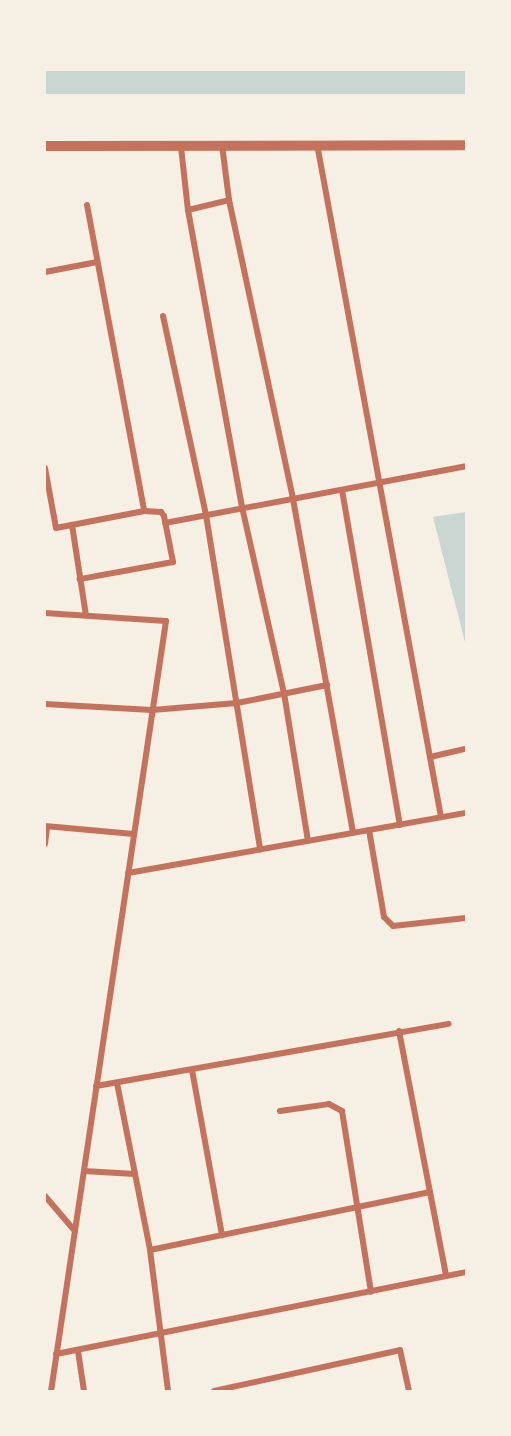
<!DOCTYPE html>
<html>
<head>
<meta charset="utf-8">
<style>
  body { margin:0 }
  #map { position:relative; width:511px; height:1436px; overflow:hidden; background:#f6efe4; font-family:"IBM Plex Sans",sans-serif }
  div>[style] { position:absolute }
  .water>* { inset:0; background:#c9d6d2; transform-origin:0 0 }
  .minor>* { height:6px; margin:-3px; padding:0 3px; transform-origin:3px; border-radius:3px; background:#c5725c }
  .tertiary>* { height:10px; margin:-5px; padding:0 5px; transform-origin:5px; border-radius:5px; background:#c5725c }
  span { translate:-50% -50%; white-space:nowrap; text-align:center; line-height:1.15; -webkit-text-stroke:4.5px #f6efe4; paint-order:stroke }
  .frame { position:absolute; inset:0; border:46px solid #f6efe4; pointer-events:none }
</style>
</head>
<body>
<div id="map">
  <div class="water">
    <i style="left:466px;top:71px;width:23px;height:421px;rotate:90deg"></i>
    <i style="clip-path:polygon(466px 512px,466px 646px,433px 517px)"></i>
  </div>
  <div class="minor">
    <i style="left:317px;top:144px;width:684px;rotate:79.56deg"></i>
    <i style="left:222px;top:145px;width:55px;rotate:82.7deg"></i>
    <i style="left:229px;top:200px;width:306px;rotate:77.9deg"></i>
    <i style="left:293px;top:499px;width:339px;rotate:79.8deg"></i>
    <i style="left:181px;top:147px;width:63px;rotate:83.7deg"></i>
    <i style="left:188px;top:210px;width:302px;rotate:79.7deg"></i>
    <i style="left:242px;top:507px;width:191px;rotate:77.3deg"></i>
    <i style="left:284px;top:693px;width:150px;rotate:80.8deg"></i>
    <i style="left:87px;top:205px;width:311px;rotate:79.4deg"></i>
    <i style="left:188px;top:210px;width:42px;rotate:-13.7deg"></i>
    <i style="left:45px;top:272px;width:53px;rotate:-10.9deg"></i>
    <i style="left:163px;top:316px;width:204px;rotate:77.8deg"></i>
    <i style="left:206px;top:515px;width:339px;rotate:80.8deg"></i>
    <i style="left:45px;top:468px;width:61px;rotate:79.6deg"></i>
    <i style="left:56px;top:528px;width:90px;rotate:-10.9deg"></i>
    <i style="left:144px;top:511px;width:17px;rotate:3deg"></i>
    <i style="left:161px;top:512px;width:5px;rotate:53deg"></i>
    <i style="left:164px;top:516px;width:47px;rotate:78.9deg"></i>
    <i style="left:173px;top:562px;width:95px;rotate:169.6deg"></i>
    <i style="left:342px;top:490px;width:340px;rotate:80.2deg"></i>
    <i style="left:165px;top:523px;width:306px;rotate:-10.7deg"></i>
    <i style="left:72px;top:525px;width:91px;rotate:81.2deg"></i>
    <i style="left:45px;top:613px;width:121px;rotate:3.8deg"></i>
    <i style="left:166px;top:621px;width:779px;rotate:98.49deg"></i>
    <i style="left:45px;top:704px;width:107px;rotate:3.2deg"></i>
    <i style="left:152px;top:710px;width:85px;rotate:-4.7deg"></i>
    <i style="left:237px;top:703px;width:92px;rotate:-11.3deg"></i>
    <i style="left:430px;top:757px;width:37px;rotate:-13deg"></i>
    <i style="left:45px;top:826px;width:89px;rotate:5.1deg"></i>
    <i style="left:369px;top:830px;width:88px;rotate:80.2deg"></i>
    <i style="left:384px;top:917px;width:13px;rotate:45deg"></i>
    <i style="left:393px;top:926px;width:73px;rotate:-6.3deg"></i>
    <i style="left:45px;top:844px;width:17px;rotate:-83deg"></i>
    <i style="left:128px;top:873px;width:343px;rotate:-10.1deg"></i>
    <i style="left:399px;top:1031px;width:248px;rotate:79.1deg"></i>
    <i style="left:192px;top:1070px;width:168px;rotate:79.7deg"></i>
    <i style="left:117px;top:1083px;width:170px;rotate:78.8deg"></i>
    <i style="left:150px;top:1250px;width:142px;rotate:82.7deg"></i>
    <i style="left:96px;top:1086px;width:358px;rotate:-10deg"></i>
    <i style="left:280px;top:1111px;width:49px;rotate:-8.1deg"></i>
    <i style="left:329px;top:1104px;width:15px;rotate:28deg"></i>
    <i style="left:342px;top:1111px;width:183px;rotate:80.9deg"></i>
    <i style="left:84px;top:1171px;width:51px;rotate:3.4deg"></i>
    <i style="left:45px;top:1196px;width:46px;rotate:49.4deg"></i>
    <i style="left:150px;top:1250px;width:286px;rotate:-11.7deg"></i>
    <i style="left:78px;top:1351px;width:40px;rotate:81.5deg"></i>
    <i style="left:56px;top:1354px;width:418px;rotate:-11.3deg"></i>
    <i style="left:214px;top:1391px;width:190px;rotate:-12.4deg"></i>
    <i style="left:400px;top:1350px;width:42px;rotate:77.6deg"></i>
  </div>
  <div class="tertiary">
    <i style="left:45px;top:146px;width:421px;rotate:-0.1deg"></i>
  </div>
  <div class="frame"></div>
</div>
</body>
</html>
